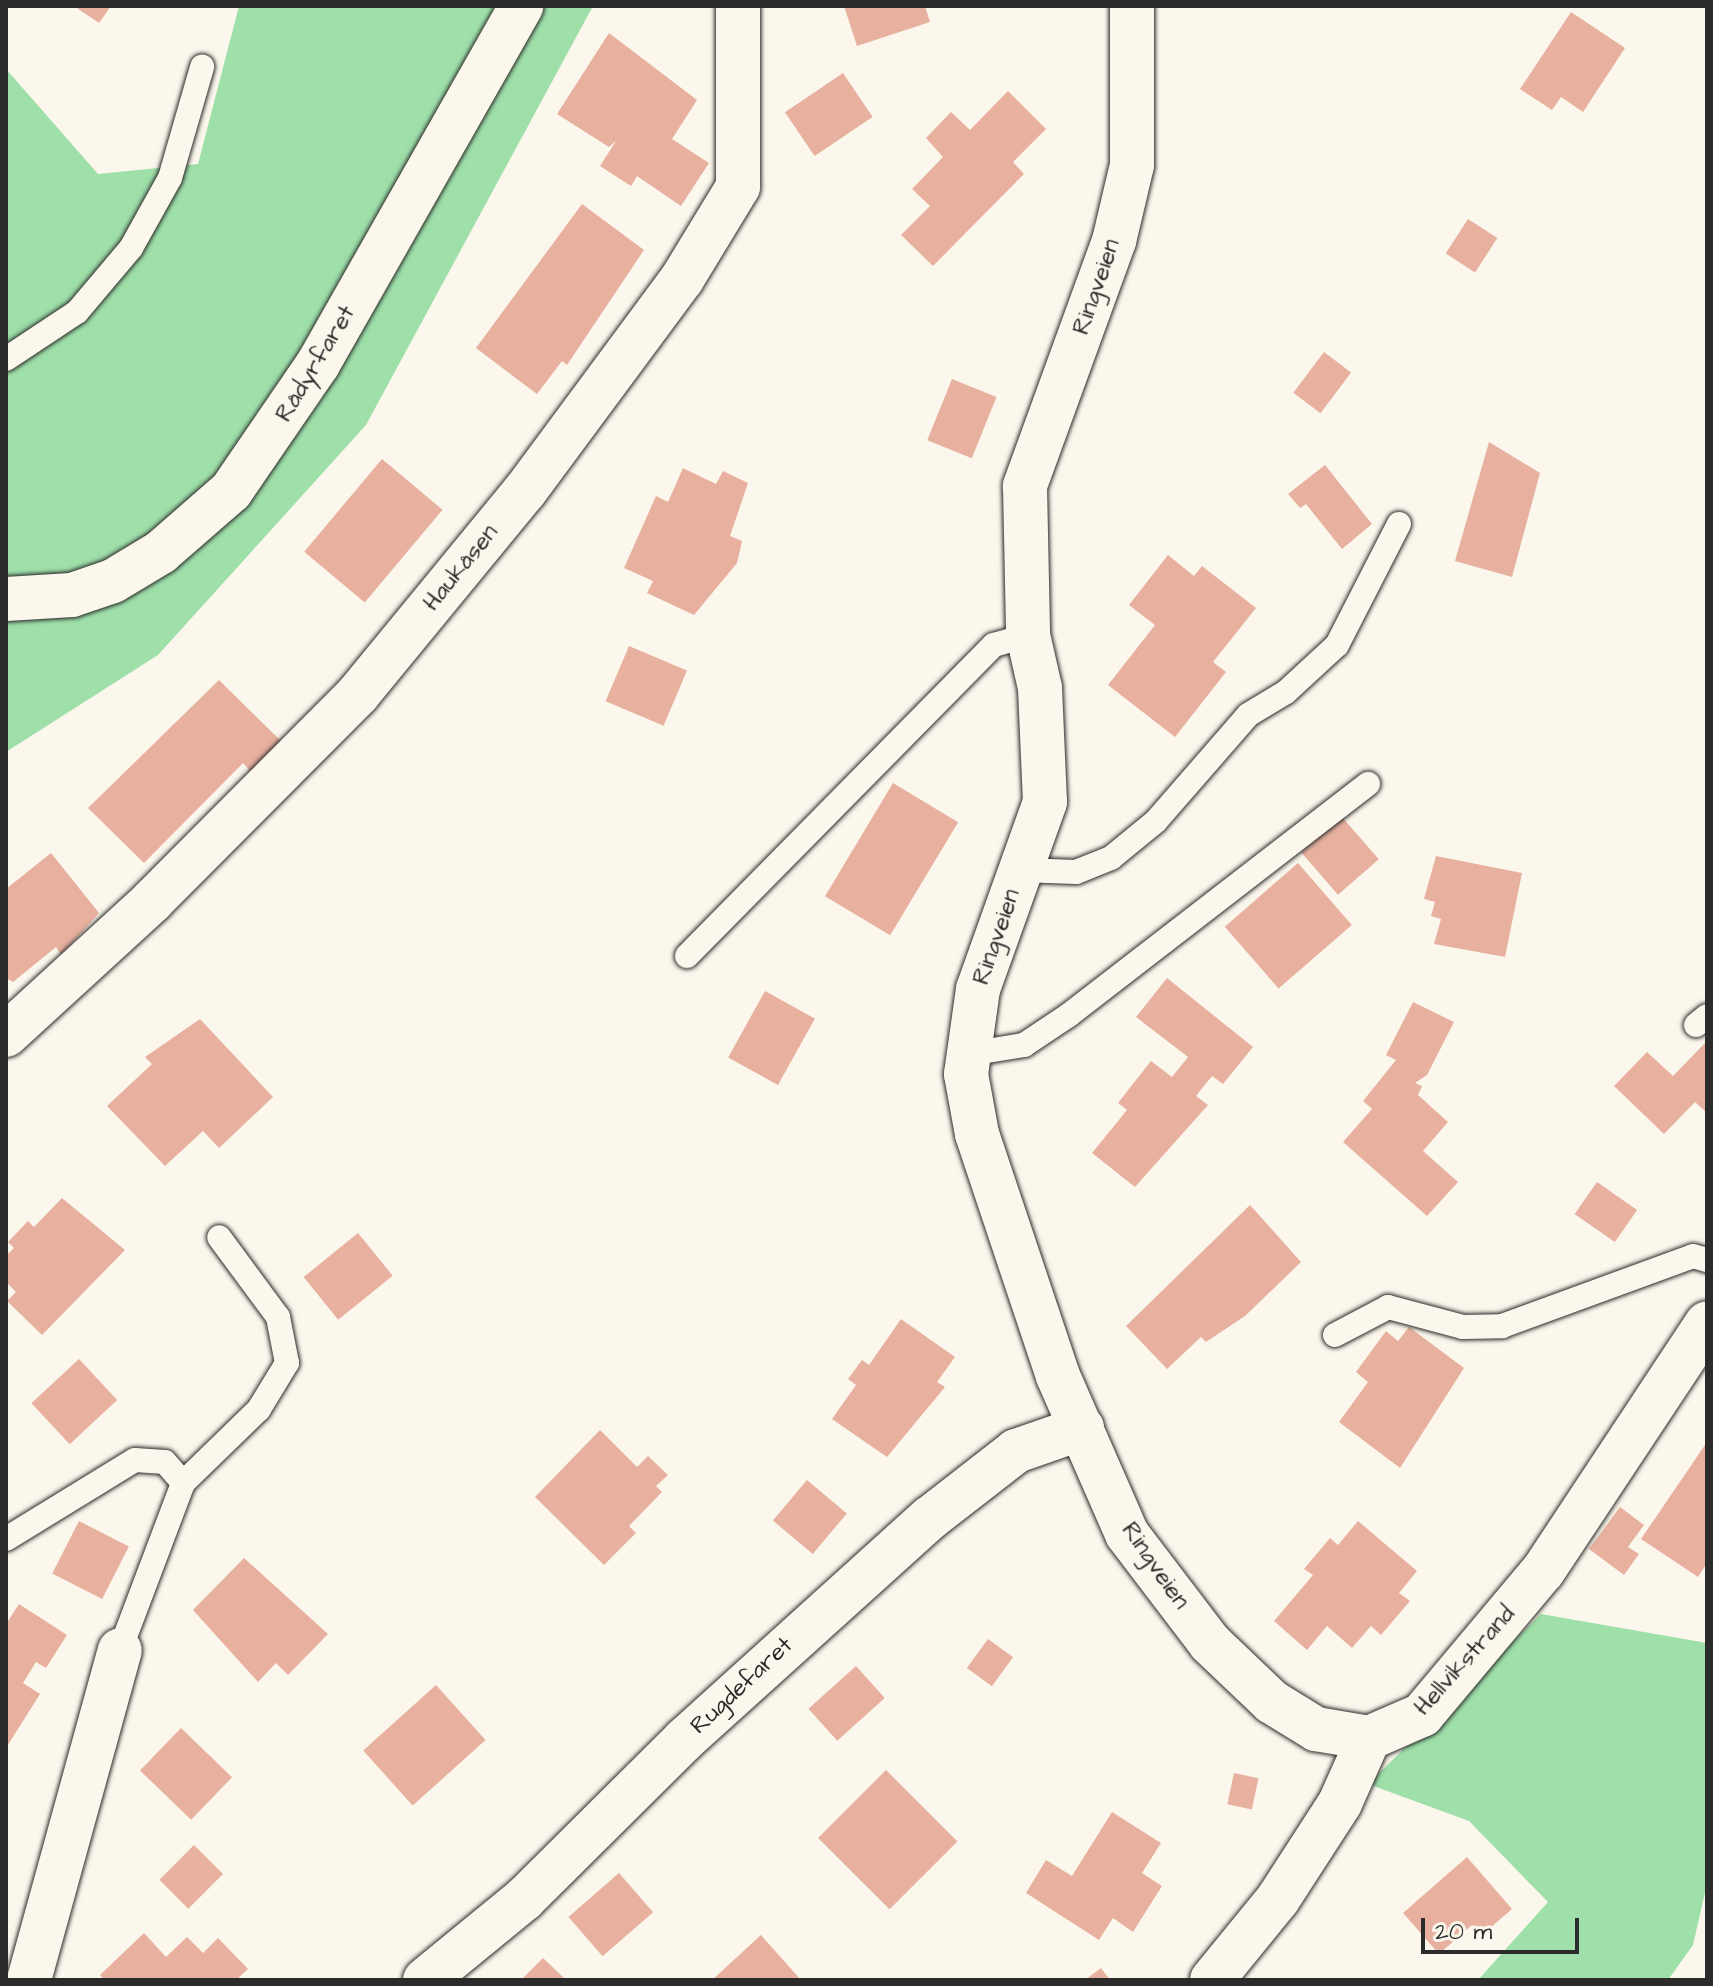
<!DOCTYPE html>
<html>
<head>
<meta charset="utf-8">
<style>
  body { margin:0 }
  #map { position:relative; width:1713px; height:1986px; overflow:hidden; background:#fbf7ec; font-family:"Architects Daughter",sans-serif }
  div>[style] { position:absolute }
  .green>* { inset:0; background:#9fe0aa }
  .building>* { inset:0; background:#e8b19f; transform-origin:0 0 }
  .roads { filter:drop-shadow(0 0 2px #2b2b2b) drop-shadow(0 0 2px #2b2b2b) }
  .lane>* { height:24px; margin:-12px; padding:0 12px; transform-origin:12px; border-radius:12px; background:#fbf7ec }
  .street>* { height:44px; margin:-22px; padding:0 22px; transform-origin:22px; border-radius:22px; background:#fbf7ec }
  span { translate:-50% -50%; white-space:nowrap; text-align:center; line-height:1.15; -webkit-text-stroke:7px #fbf7ec; paint-order:stroke }
  .street-label { font-size:24px; color:#2b2b2b }
  .frame { position:absolute; inset:0; border:8px solid #2b2b2b; pointer-events:none }
  .scale { position:absolute; left:1421px; top:1918px; width:158px; height:36px; box-sizing:border-box; border:4px solid #2b2b2b; border-top:0; padding-left:10px; font-size:24px; line-height:28px; white-space:nowrap; color:#2b2b2b; -webkit-text-stroke:6px #fbf7ec; paint-order:stroke }
</style>
</head>
<body>
<div id="map">
  <div class="green">
    <i style="clip-path:polygon(239px 6px,593px 6px,366px 425px,158px 655px,6px 752px,6px 69px,98px 174px,198px 164px)"></i>
    <i style="clip-path:polygon(1541px 1614px,1707px 1643px,1707px 1884px,1693px 1945px,1668px 1980px,1478px 1980px,1548px 1902px,1469px 1821px,1368px 1784px)"></i>
  </div>
  <div class="building">
    <i style="clip-path:polygon(74px 6px,111px 6px,99px 23px)"></i>
    <i style="clip-path:polygon(844px 6px,925px 6px,930px 22px,857px 46px)"></i>
    <i style="clip-path:polygon(1571px 12px,1625px 48px,1583px 112px,1561px 97px,1552px 110px,1520px 89px)"></i>
    <i style="clip-path:polygon(609px 33px,697px 100px,672px 139px,709px 163px,681px 206px,637px 176px,631px 186px,600px 166px,616px 141px,609px 147px,557px 114px)"></i>
    <i style="left:843px;top:73px;width:53px;height:70px;rotate:56deg"></i>
    <i style="clip-path:polygon(1008px 91px,1046px 129px,1013px 162px,1024px 174px,933px 266px,901px 235px,930px 206px,912px 189px,943px 157px,926px 138px,951px 112px,970px 130px)"></i>
    <i style="clip-path:polygon(582px 204px,644px 250px,567px 365px,562px 361px,537px 394px,476px 348px)"></i>
    <i style="left:1468px;top:219px;width:35px;height:41px;rotate:33deg"></i>
    <i style="left:1324px;top:352px;width:34px;height:51px;rotate:37deg"></i>
    <i style="left:952px;top:379px;width:48px;height:66px;rotate:22deg"></i>
    <i style="clip-path:polygon(1489px 442px,1540px 473px,1512px 577px,1455px 561px)"></i>
    <i style="left:382px;top:459px;width:79px;height:121px;rotate:40deg"></i>
    <i style="clip-path:polygon(1325px 465px,1372px 524px,1342px 549px,1306px 504px,1300px 508px,1288px 494px)"></i>
    <i style="clip-path:polygon(683px 468px,716px 484px,723px 471px,748px 483px,730px 536px,742px 541px,737px 563px,694px 615px,647px 593px,653px 581px,624px 568px,656px 496px,668px 502px)"></i>
    <i style="clip-path:polygon(1168px 555px,1194px 576px,1202px 566px,1256px 608px,1213px 662px,1226px 672px,1175px 737px,1108px 685px,1155px 625px,1129px 605px)"></i>
    <i style="left:629px;top:646px;width:63px;height:60px;rotate:23deg"></i>
    <i style="clip-path:polygon(219px 680px,281px 741px,251px 772px,243px 763px,144px 863px,88px 808px)"></i>
    <i style="left:893px;top:783px;width:76px;height:132px;rotate:31deg"></i>
    <i style="left:1342px;top:817px;width:56px;height:54px;rotate:49deg"></i>
    <i style="clip-path:polygon(51px 853px,99px 913px,61px 955px,56px 947px,13px 982px,6px 978px,6px 889px)"></i>
    <i style="clip-path:polygon(1436px 856px,1522px 873px,1505px 957px,1434px 944px,1441px 919px,1431px 916px,1435px 902px,1424px 899px)"></i>
    <i style="left:1298px;top:863px;width:82px;height:97px;rotate:49deg"></i>
    <i style="clip-path:polygon(1167px 978px,1253px 1047px,1223px 1084px,1212px 1076px,1196px 1096px,1208px 1105px,1135px 1187px,1092px 1153px,1127px 1110px,1118px 1103px,1151px 1061px,1172px 1077px,1188px 1057px,1136px 1017px)"></i>
    <i style="left:765px;top:991px;width:57px;height:76px;rotate:29deg"></i>
    <i style="clip-path:polygon(1413px 1002px,1454px 1022px,1427px 1075px,1415px 1083px,1422px 1086px,1418px 1095px,1448px 1122px,1423px 1151px,1458px 1182px,1427px 1216px,1343px 1142px,1372px 1109px,1363px 1101px,1396px 1060px,1386px 1055px)"></i>
    <i style="clip-path:polygon(200px 1019px,273px 1097px,219px 1148px,203px 1131px,165px 1166px,107px 1106px,152px 1064px,145px 1057px)"></i>
    <i style="clip-path:polygon(1707px 1041px,1707px 1113px,1695px 1102px,1664px 1134px,1614px 1086px,1647px 1052px,1673px 1076px)"></i>
    <i style="left:1597px;top:1182px;width:49px;height:39px;rotate:35deg"></i>
    <i style="clip-path:polygon(62px 1198px,125px 1250px,42px 1335px,7px 1301px,16px 1292px,6px 1282px,6px 1256px,14px 1248px,8px 1242px,28px 1221px,34px 1227px)"></i>
    <i style="clip-path:polygon(1250px 1205px,1301px 1262px,1245px 1316px,1206px 1342px,1201px 1337px,1167px 1369px,1126px 1326px)"></i>
    <i style="left:358px;top:1233px;width:55px;height:70px;rotate:51deg"></i>
    <i style="clip-path:polygon(901px 1319px,955px 1357px,937px 1382px,945px 1387px,887px 1457px,832px 1419px,856px 1385px,848px 1379px,862px 1360px,869px 1365px)"></i>
    <i style="clip-path:polygon(1409px 1327px,1464px 1368px,1400px 1468px,1339px 1422px,1368px 1382px,1356px 1372px,1386px 1331px,1398px 1341px)"></i>
    <i style="left:79px;top:1359px;width:56px;height:65px;rotate:47deg"></i>
    <i style="clip-path:polygon(600px 1430px,637px 1467px,648px 1456px,668px 1475px,656px 1486px,662px 1492px,629px 1526px,636px 1533px,604px 1565px,535px 1497px)"></i>
    <i style="clip-path:polygon(1707px 1442px,1707px 1563px,1698px 1577px,1641px 1539px)"></i>
    <i style="left:807px;top:1480px;width:52px;height:53px;rotate:40deg"></i>
    <i style="clip-path:polygon(1620px 1507px,1644px 1525px,1628px 1547px,1639px 1554px,1624px 1575px,1589px 1549px)"></i>
    <i style="left:79px;top:1521px;width:56px;height:59px;rotate:27deg"></i>
    <i style="clip-path:polygon(1358px 1521px,1417px 1571px,1399px 1593px,1410px 1601px,1381px 1635px,1371px 1626px,1352px 1648px,1327px 1626px,1307px 1650px,1274px 1621px,1313px 1575px,1304px 1569px,1330px 1538px,1338px 1545px)"></i>
    <i style="clip-path:polygon(244px 1558px,328px 1634px,288px 1675px,276px 1663px,258px 1682px,193px 1610px)"></i>
    <i style="clip-path:polygon(19px 1604px,67px 1635px,46px 1668px,36px 1662px,23px 1683px,40px 1694px,6px 1748px,6px 1624px)"></i>
    <i style="left:988px;top:1639px;width:31px;height:36px;rotate:36deg"></i>
    <i style="left:856px;top:1666px;width:43px;height:64px;rotate:48deg"></i>
    <i style="left:436px;top:1685px;width:74px;height:98px;rotate:48deg"></i>
    <i style="left:181px;top:1728px;width:71px;height:59px;rotate:44deg"></i>
    <i style="left:886px;top:1770px;width:101px;height:96px;rotate:45deg"></i>
    <i style="left:1234px;top:1773px;width:25px;height:32px;rotate:12deg"></i>
    <i style="clip-path:polygon(1112px 1812px,1161px 1843px,1142px 1873px,1162px 1886px,1133px 1932px,1113px 1918px,1099px 1940px,1026px 1893px,1046px 1860px,1072px 1876px)"></i>
    <i style="left:194px;top:1845px;width:41px;height:49px;rotate:45deg"></i>
    <i style="clip-path:polygon(1467px 1857px,1512px 1909px,1481px 1936px,1472px 1925px,1439px 1954px,1403px 1913px)"></i>
    <i style="left:619px;top:1873px;width:52px;height:67px;rotate:49deg"></i>
    <i style="clip-path:polygon(144px 1933px,166px 1957px,187px 1937px,203px 1953px,218px 1938px,248px 1969px,236px 1980px,105px 1980px,100px 1975px)"></i>
    <i style="clip-path:polygon(761px 1935px,801px 1980px,712px 1980px)"></i>
    <i style="clip-path:polygon(543px 1958px,566px 1980px,521px 1980px)"></i>
    <i style="clip-path:polygon(1101px 1968px,1110px 1980px,1085px 1980px)"></i>
  </div>
  <div class="roads">
    <div class="lane">
      <i style="left:6px;top:359px;width:85px;rotate:-33.5deg"></i>
      <i style="left:77px;top:312px;width:84px;rotate:-49.8deg"></i>
      <i style="left:131px;top:248px;width:80px;rotate:-60.9deg"></i>
      <i style="left:170px;top:178px;width:116px;rotate:-73.9deg"></i>
      <i style="left:1021px;top:870px;width:55px;rotate:2.1deg"></i>
      <i style="left:1076px;top:872px;width:38px;rotate:-22deg"></i>
      <i style="left:1111px;top:858px;width:58px;rotate:-39.4deg"></i>
      <i style="left:1156px;top:821px;width:140px;rotate:-49deg"></i>
      <i style="left:1248px;top:715px;width:44px;rotate:-31.2deg"></i>
      <i style="left:1286px;top:692px;width:69px;rotate:-42.7deg"></i>
      <i style="left:1337px;top:645px;width:136px;rotate:-62.9deg"></i>
      <i style="left:687px;top:956px;width:437px;rotate:-45.4deg"></i>
      <i style="left:994px;top:645px;width:35px;rotate:-16deg"></i>
      <i style="left:1696px;top:1025px;width:14px;rotate:-39deg"></i>
      <i style="left:969px;top:1054px;width:56px;rotate:-9.3deg"></i>
      <i style="left:1024px;top:1045px;width:54px;rotate:-33.7deg"></i>
      <i style="left:1069px;top:1015px;width:378px;rotate:-37.7deg"></i>
      <i style="left:1335px;top:1335px;width:60px;rotate:-27.8deg"></i>
      <i style="left:1388px;top:1307px;width:78px;rotate:14.9deg"></i>
      <i style="left:1463px;top:1327px;width:39px;rotate:-1deg"></i>
      <i style="left:1502px;top:1326px;width:203px;rotate:-20.1deg"></i>
      <i style="left:1693px;top:1256px;width:15px;rotate:16deg"></i>
      <i style="left:6px;top:1539px;width:151px;rotate:-31.5deg"></i>
      <i style="left:135px;top:1460px;width:30px;rotate:4deg"></i>
      <i style="left:165px;top:1462px;width:28px;rotate:49deg"></i>
      <i style="left:120px;top:1650px;width:178px;rotate:-69.3deg"></i>
      <i style="left:183px;top:1483px;width:106px;rotate:-44.2deg"></i>
      <i style="left:259px;top:1409px;width:54px;rotate:-58.7deg"></i>
      <i style="left:287px;top:1363px;width:47px;rotate:-101.1deg"></i>
      <i style="left:278px;top:1317px;width:99px;rotate:-126.4deg"></i>
    </div>
    <div class="street">
      <i style="left:1132px;top:6px;width:159px;rotate:90deg"></i>
      <i style="left:1132px;top:165px;width:78px;rotate:103.3deg"></i>
      <i style="left:1114px;top:241px;width:261px;rotate:110deg"></i>
      <i style="left:1025px;top:486px;width:149px;rotate:88.8deg"></i>
      <i style="left:1028px;top:635px;width:54px;rotate:77.2deg"></i>
      <i style="left:1040px;top:688px;width:114px;rotate:87.5deg"></i>
      <i style="left:1045px;top:802px;width:199px;rotate:109.7deg"></i>
      <i style="left:978px;top:989px;width:86px;rotate:98deg"></i>
      <i style="left:966px;top:1074px;width:61px;rotate:79.6deg"></i>
      <i style="left:977px;top:1134px;width:255px;rotate:71.5deg"></i>
      <i style="left:1058px;top:1376px;width:172px;rotate:66.4deg"></i>
      <i style="left:1127px;top:1534px;width:137px;rotate:52.7deg"></i>
      <i style="left:1210px;top:1643px;width:86px;rotate:43.6deg"></i>
      <i style="left:1272px;top:1702px;width:52px;rotate:31.5deg"></i>
      <i style="left:1316px;top:1729px;width:54px;rotate:9.6deg"></i>
      <i style="left:1369px;top:1738px;width:58px;rotate:-23.5deg"></i>
      <i style="left:1422px;top:1715px;width:188px;rotate:-50deg"></i>
      <i style="left:1543px;top:1571px;width:297px;rotate:-56.5deg"></i>
      <i style="left:6px;top:599px;width:66px;rotate:-3.5deg"></i>
      <i style="left:72px;top:595px;width:43px;rotate:-18.9deg"></i>
      <i style="left:113px;top:581px;width:56px;rotate:-31.1deg"></i>
      <i style="left:161px;top:552px;width:93px;rotate:-41.1deg"></i>
      <i style="left:231px;top:491px;width:154px;rotate:-55.6deg"></i>
      <i style="left:318px;top:364px;width:412px;rotate:-60.4deg"></i>
      <i style="left:6px;top:1035px;width:198px;rotate:-42.5deg"></i>
      <i style="left:152px;top:901px;width:292px;rotate:-45.1deg"></i>
      <i style="left:358px;top:694px;width:263px;rotate:-50.6deg"></i>
      <i style="left:525px;top:491px;width:264px;rotate:-53.5deg"></i>
      <i style="left:682px;top:279px;width:108px;rotate:-58.7deg"></i>
      <i style="left:738px;top:187px;width:181px;rotate:-90deg"></i>
      <i style="left:29px;top:1980px;width:342px;rotate:-74.6deg"></i>
      <i style="left:425px;top:1980px;width:128px;rotate:-39.3deg"></i>
      <i style="left:524px;top:1899px;width:226px;rotate:-44.8deg"></i>
      <i style="left:684px;top:1740px;width:331px;rotate:-42.1deg"></i>
      <i style="left:930px;top:1518px;width:109px;rotate:-37.9deg"></i>
      <i style="left:1016px;top:1451px;width:70px;rotate:-19.2deg"></i>
      <i style="left:1212px;top:1980px;width:104px;rotate:-50.8deg"></i>
      <i style="left:1278px;top:1899px;width:114px;rotate:-57.1deg"></i>
      <i style="left:1340px;top:1803px;width:71px;rotate:-66deg"></i>
    </div>
  </div>
  <div class="street-label">
    <span style="left:1097px;top:287px;rotate:-71deg">Ringveien</span>
    <span style="left:316px;top:364px;rotate:-59deg">Rådyrfaret</span>
    <span style="left:461px;top:568px;rotate:-51deg">Haukåsen</span>
    <span style="left:997px;top:937px;rotate:-71deg">Ringveien</span>
    <span style="left:1155px;top:1566px;rotate:55deg">Ringveien</span>
    <span style="left:1465px;top:1661px;rotate:-48deg">Hellvikstrand</span>
    <span style="left:742px;top:1686px;rotate:-43deg">Rugdefaret</span>
  </div>
  <div class="frame"></div>
  <div class="scale">20 m</div>
</div>
</body>
</html>
